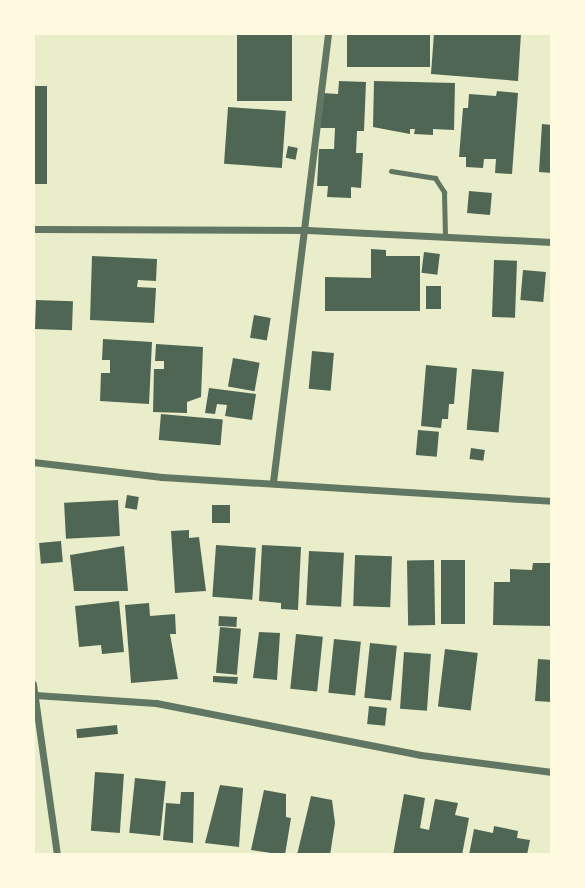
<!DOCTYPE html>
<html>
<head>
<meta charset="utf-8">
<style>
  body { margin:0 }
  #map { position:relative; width:585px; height:888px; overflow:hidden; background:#e9edc9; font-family:"Roboto Condensed",sans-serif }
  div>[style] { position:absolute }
  .building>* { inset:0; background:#4f6655; transform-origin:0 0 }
  .service>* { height:5px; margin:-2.5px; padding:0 2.5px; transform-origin:2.5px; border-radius:2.5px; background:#617663 }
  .minor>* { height:7px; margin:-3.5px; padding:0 3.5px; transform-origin:3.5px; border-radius:3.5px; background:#617663 }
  span { translate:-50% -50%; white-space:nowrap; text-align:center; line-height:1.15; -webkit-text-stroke:7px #fefae0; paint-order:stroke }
  .frame { position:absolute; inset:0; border:35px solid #fefae0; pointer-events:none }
</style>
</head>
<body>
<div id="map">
  <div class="building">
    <i style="left:237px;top:33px;width:55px;height:68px"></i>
    <i style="left:347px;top:33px;width:83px;height:34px"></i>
    <i style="clip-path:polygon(434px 33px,521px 33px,518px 81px,431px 74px)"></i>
    <i style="clip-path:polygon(339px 81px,366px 82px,364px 131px,357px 131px,356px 153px,363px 153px,361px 188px,351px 187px,351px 198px,327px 197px,328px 186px,317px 186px,319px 149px,334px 149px,335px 128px,320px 128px,322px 93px,338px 94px)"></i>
    <i style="clip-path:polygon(374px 81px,455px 83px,454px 130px,433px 129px,433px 135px,414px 134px,415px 129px,410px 129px,410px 134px,373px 127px)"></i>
    <i style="left:33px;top:86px;width:14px;height:98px"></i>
    <i style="clip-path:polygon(497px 91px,518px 93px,512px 174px,495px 173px,496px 159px,484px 159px,483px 168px,466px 167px,466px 157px,459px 157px,463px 108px,468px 108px,469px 94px,496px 96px)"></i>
    <i style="left:228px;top:107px;width:58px;height:57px;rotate:4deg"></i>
    <i style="clip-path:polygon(542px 124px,552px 125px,552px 173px,539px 172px)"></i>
    <i style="left:288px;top:146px;width:10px;height:12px;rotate:11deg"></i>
    <i style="left:469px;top:191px;width:23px;height:22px;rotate:5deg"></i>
    <i style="clip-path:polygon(371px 249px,386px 250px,386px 256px,420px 256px,420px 311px,325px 311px,325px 277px,371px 278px)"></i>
    <i style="left:424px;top:252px;width:16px;height:21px;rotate:7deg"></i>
    <i style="clip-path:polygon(92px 256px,157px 259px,156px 281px,138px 280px,137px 287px,156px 288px,154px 323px,90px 320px)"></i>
    <i style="left:494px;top:260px;width:23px;height:57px;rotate:2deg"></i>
    <i style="left:523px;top:270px;width:23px;height:30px;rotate:5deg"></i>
    <i style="left:426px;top:286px;width:15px;height:23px"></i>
    <i style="left:36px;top:300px;width:37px;height:29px;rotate:2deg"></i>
    <i style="left:254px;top:315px;width:17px;height:23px;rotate:10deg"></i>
    <i style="clip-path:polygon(103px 339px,152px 342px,149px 404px,100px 401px,101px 373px,110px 373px,110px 360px,102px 360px)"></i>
    <i style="clip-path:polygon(156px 344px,203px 347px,201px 397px,187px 402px,187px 413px,153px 412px,154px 369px,164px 369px,164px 361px,155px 361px)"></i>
    <i style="left:312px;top:351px;width:22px;height:38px;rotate:5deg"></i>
    <i style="left:233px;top:358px;width:27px;height:29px;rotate:10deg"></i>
    <i style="clip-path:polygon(426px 365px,457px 368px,454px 404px,449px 404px,448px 419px,442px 419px,441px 428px,421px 426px)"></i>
    <i style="left:472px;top:369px;width:32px;height:61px;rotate:5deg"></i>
    <i style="clip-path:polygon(209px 388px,256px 394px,252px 420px,225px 416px,227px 405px,217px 404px,215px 414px,205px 413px)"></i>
    <i style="left:161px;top:414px;width:62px;height:26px;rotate:5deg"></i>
    <i style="left:418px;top:430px;width:21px;height:25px;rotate:5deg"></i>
    <i style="left:471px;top:448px;width:14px;height:11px;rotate:8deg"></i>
    <i style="left:127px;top:495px;width:12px;height:13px;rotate:9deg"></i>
    <i style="left:118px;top:500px;width:36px;height:54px;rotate:87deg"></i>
    <i style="left:212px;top:505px;width:18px;height:18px"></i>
    <i style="clip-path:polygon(189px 530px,189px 538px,199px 537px,206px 591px,175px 593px,171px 531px)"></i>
    <i style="left:61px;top:541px;width:21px;height:22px;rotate:85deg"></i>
    <i style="left:216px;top:545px;width:40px;height:52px;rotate:4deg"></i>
    <i style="clip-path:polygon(262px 545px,301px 547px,298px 610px,281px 609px,281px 603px,259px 601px)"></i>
    <i style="clip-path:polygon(124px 546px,128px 591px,74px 591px,70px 555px)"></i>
    <i style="left:309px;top:551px;width:35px;height:54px;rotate:3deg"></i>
    <i style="left:355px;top:555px;width:37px;height:51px;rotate:2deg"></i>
    <i style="left:434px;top:560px;width:65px;height:27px;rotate:89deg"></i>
    <i style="left:465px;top:560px;width:64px;height:24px;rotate:90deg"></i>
    <i style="clip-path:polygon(533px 563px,551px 563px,551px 626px,493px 625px,494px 582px,510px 582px,510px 569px,532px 570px)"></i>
    <i style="clip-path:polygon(119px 601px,124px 652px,102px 654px,101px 645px,79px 647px,75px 606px)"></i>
    <i style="clip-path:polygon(149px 603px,150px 616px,175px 614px,176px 634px,170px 634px,178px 679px,131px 683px,125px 605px)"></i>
    <i style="left:219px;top:616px;width:18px;height:10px;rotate:3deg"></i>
    <i style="left:220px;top:627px;width:21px;height:46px;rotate:5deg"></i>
    <i style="clip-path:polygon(259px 632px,280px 633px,277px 680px,253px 678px)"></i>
    <i style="left:296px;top:634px;width:27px;height:55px;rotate:6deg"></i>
    <i style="left:334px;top:639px;width:27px;height:54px;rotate:6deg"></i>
    <i style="left:370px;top:643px;width:27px;height:55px;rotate:6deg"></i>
    <i style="left:445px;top:649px;width:33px;height:58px;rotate:7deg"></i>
    <i style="left:404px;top:652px;width:27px;height:57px;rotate:4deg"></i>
    <i style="clip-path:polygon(538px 659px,552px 660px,552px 702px,535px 701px)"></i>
    <i style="clip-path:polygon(213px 676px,238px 677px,237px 684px,213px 682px)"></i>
    <i style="left:369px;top:706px;width:18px;height:18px;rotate:6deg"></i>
    <i style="left:117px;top:725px;width:9px;height:41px;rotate:84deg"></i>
    <i style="left:95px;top:772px;width:29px;height:59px;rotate:4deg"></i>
    <i style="left:135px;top:778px;width:31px;height:55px;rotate:6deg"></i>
    <i style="clip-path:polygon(220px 785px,243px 788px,239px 847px,205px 843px)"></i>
    <i style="clip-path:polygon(264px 790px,286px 794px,286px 817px,291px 818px,285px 855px,251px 850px)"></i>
    <i style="clip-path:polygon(181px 792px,194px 792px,193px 843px,163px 840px,166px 803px,180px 804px)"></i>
    <i style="clip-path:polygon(404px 794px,425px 798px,420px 828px,429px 830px,435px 799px,458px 803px,455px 815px,469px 818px,462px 855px,393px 855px)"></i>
    <i style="clip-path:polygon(311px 796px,332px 800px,335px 823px,330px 855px,297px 855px)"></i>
    <i style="clip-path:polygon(494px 826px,518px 831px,517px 838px,530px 840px,527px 855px,469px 855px,474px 829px,493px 833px)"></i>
  </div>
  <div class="service">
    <i style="left:391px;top:171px;width:45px;rotate:9deg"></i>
    <i style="left:435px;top:178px;width:17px;rotate:57deg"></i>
    <i style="left:444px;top:192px;width:43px;rotate:88.7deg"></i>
  </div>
  <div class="minor">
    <i style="left:33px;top:229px;width:274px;rotate:0.2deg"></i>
    <i style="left:307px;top:230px;width:245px;rotate:2.8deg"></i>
    <i style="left:33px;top:462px;width:130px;rotate:6.6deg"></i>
    <i style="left:162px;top:477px;width:391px;rotate:3.5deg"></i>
    <i style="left:273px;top:482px;width:452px;rotate:-83deg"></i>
    <i style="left:33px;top:684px;width:173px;rotate:82deg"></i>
    <i style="left:35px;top:695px;width:121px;rotate:3.8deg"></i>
    <i style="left:156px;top:703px;width:270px;rotate:11.1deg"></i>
    <i style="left:421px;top:755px;width:132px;rotate:7.4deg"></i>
  </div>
  <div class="frame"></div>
</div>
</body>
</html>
